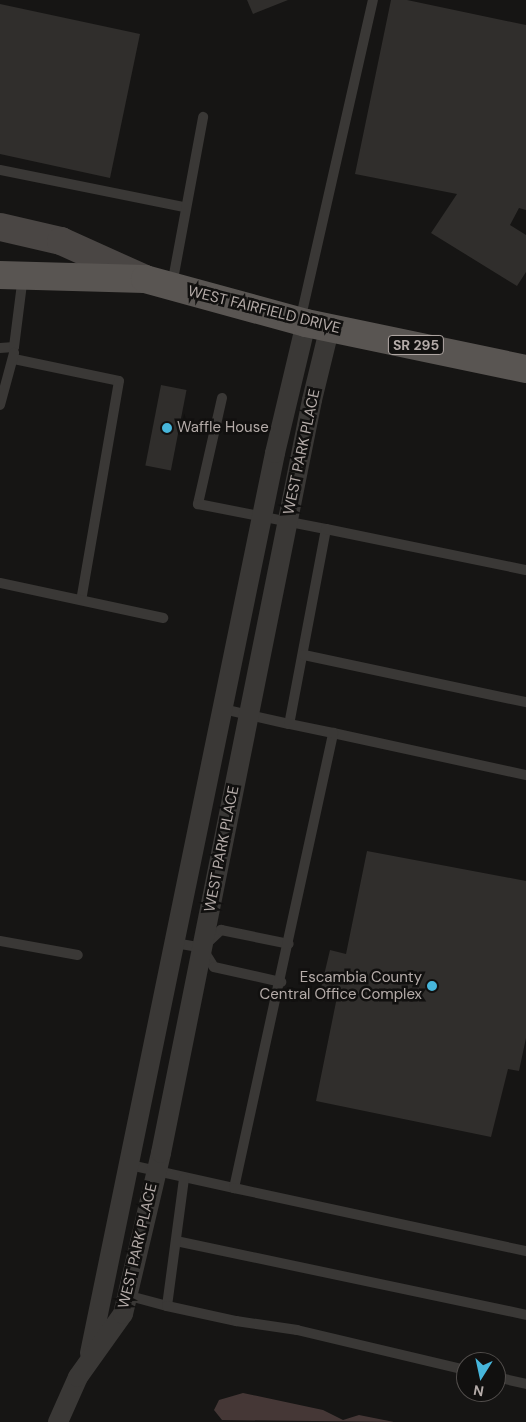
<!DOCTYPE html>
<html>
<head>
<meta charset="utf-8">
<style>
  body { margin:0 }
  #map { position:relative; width:526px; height:1422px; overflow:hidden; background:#161514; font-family:"DM Sans",sans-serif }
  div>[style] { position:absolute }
  .water>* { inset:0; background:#453736 }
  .building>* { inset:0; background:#302e2c; transform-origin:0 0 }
  .service>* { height:10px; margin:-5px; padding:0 5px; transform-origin:5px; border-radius:5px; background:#3a3836 }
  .minor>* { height:20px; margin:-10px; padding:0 10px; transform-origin:10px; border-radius:10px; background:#3a3836 }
  .secondary>* { height:28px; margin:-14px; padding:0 14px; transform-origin:14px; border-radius:14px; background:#4a4644 }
  .primary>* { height:28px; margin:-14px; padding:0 14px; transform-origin:14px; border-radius:14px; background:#595552 }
  .dots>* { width:14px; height:14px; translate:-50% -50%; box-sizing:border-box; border:2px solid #11100f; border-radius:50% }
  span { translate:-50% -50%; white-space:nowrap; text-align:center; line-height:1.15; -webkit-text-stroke:5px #11100f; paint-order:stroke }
  .shield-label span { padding:1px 4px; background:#11100f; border:1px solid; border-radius:4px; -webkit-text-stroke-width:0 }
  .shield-label { font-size:14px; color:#b4aba8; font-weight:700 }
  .street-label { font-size:15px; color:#b4aba8 }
  .poi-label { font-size:15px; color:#b4aba8 }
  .left { translate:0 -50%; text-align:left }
  .right { translate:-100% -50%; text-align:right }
  .north { position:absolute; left:456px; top:1352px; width:50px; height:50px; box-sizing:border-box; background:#11100f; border:1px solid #524e4c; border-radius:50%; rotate:190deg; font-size:14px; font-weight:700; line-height:20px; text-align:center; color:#b4aba8 }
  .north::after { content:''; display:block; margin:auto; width:18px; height:22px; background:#47b6db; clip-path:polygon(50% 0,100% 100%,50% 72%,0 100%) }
</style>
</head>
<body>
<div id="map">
  <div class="water">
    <i style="clip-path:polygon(243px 1393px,323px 1410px,343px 1420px,359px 1415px,394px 1422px,222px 1420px,214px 1410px,219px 1400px)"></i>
  </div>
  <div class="building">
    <i style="clip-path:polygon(247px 0,288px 0,253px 14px)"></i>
    <i style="clip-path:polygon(391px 0,407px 0,526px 25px,526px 210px,519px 208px,510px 225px,526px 235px,526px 272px,517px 286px,431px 233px,457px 194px,355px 174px)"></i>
    <i style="clip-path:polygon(0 4px,140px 34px,110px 178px,0 154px)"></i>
    <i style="left:161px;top:385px;width:26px;height:82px;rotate:11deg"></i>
    <i style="clip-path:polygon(367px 851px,526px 881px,526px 1038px,519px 1071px,508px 1069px,491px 1137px,316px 1101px,337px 997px,320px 992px,330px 950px,346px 954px)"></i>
  </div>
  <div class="service">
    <i style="left:0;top:170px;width:188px;rotate:11.4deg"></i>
    <i style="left:172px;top:285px;width:171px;rotate:-79.5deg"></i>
    <i style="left:300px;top:321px;width:329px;rotate:-77.2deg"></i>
    <i style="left:0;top:348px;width:14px;rotate:-4deg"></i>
    <i style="left:14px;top:347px;width:72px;rotate:-82.8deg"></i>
    <i style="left:14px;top:359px;width:107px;rotate:11.8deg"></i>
    <i style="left:119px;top:381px;width:222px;rotate:99.8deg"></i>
    <i style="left:222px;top:398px;width:109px;rotate:102.8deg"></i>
    <i style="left:198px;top:504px;width:130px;rotate:11.1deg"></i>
    <i style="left:326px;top:529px;width:198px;rotate:100.7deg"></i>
    <i style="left:289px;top:724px;width:68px;rotate:-167.2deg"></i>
    <i style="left:0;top:405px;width:54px;rotate:-74.9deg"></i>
    <i style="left:326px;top:529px;width:204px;rotate:11.6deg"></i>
    <i style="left:0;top:583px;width:167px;rotate:12.1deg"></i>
    <i style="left:304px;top:655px;width:227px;rotate:12deg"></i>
    <i style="left:333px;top:733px;width:198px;rotate:12.3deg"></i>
    <i style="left:0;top:941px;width:79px;rotate:10.2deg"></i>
    <i style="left:175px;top:943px;width:27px;rotate:10deg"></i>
    <i style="left:202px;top:948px;width:22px;rotate:58deg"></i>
    <i style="left:214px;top:967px;width:69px;rotate:12.6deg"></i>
    <i style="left:206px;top:944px;width:21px;rotate:-43deg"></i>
    <i style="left:221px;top:930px;width:69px;rotate:11.6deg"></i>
    <i style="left:130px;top:1165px;width:107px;rotate:12.5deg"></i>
    <i style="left:234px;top:1188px;width:466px;rotate:-77.7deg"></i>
    <i style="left:333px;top:733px;width:45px;rotate:-168.4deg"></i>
    <i style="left:234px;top:1188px;width:299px;rotate:12.2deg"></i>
    <i style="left:176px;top:1241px;width:358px;rotate:11.9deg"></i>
    <i style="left:126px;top:1295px;width:42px;rotate:15deg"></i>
    <i style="left:167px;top:1306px;width:129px;rotate:-82.4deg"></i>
    <i style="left:167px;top:1306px;width:71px;rotate:12.3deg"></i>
    <i style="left:236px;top:1321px;width:62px;rotate:8.4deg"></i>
    <i style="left:297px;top:1330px;width:174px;rotate:13.3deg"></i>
    <i style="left:496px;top:1377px;width:31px;rotate:13deg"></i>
  </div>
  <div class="minor">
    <i style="left:90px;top:1353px;width:919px;rotate:-78.38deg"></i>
    <i style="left:275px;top:453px;width:134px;rotate:-76.6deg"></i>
    <i style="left:58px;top:1422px;width:49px;rotate:-66deg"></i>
    <i style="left:78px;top:1377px;width:77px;rotate:-54.5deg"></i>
    <i style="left:123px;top:1314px;width:165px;rotate:-76.7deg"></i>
    <i style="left:161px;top:1153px;width:768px;rotate:-78.66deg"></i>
    <i style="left:312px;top:400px;width:76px;rotate:-76.3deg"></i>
  </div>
  <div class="secondary">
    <i style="left:0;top:227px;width:63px;rotate:12.9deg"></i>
    <i style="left:61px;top:241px;width:92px;rotate:24.3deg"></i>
  </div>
  <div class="primary">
    <i style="left:0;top:275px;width:145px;rotate:1.6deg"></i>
    <i style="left:145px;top:279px;width:167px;rotate:15.3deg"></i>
    <i style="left:306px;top:323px;width:225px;rotate:11.8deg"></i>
  </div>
  <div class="dots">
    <i style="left:167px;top:428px;background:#47b6db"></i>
    <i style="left:432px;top:986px;background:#47b6db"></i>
  </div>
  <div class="shield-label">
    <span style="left:416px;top:345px">SR 295</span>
  </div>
  <div class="street-label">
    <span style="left:264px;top:310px;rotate:14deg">WEST FAIRFIELD DRIVE</span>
    <span style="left:302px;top:452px;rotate:-78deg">WEST PARK PLACE</span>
    <span style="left:222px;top:849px;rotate:-79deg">WEST PARK PLACE</span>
    <span style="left:138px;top:1246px;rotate:-77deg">WEST PARK PLACE</span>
  </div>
  <div class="poi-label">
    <span class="left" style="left:177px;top:428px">Waffle House</span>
    <span class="right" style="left:422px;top:986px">Escambia County<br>Central Office Complex</span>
  </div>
  <div class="north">N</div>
</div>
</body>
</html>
